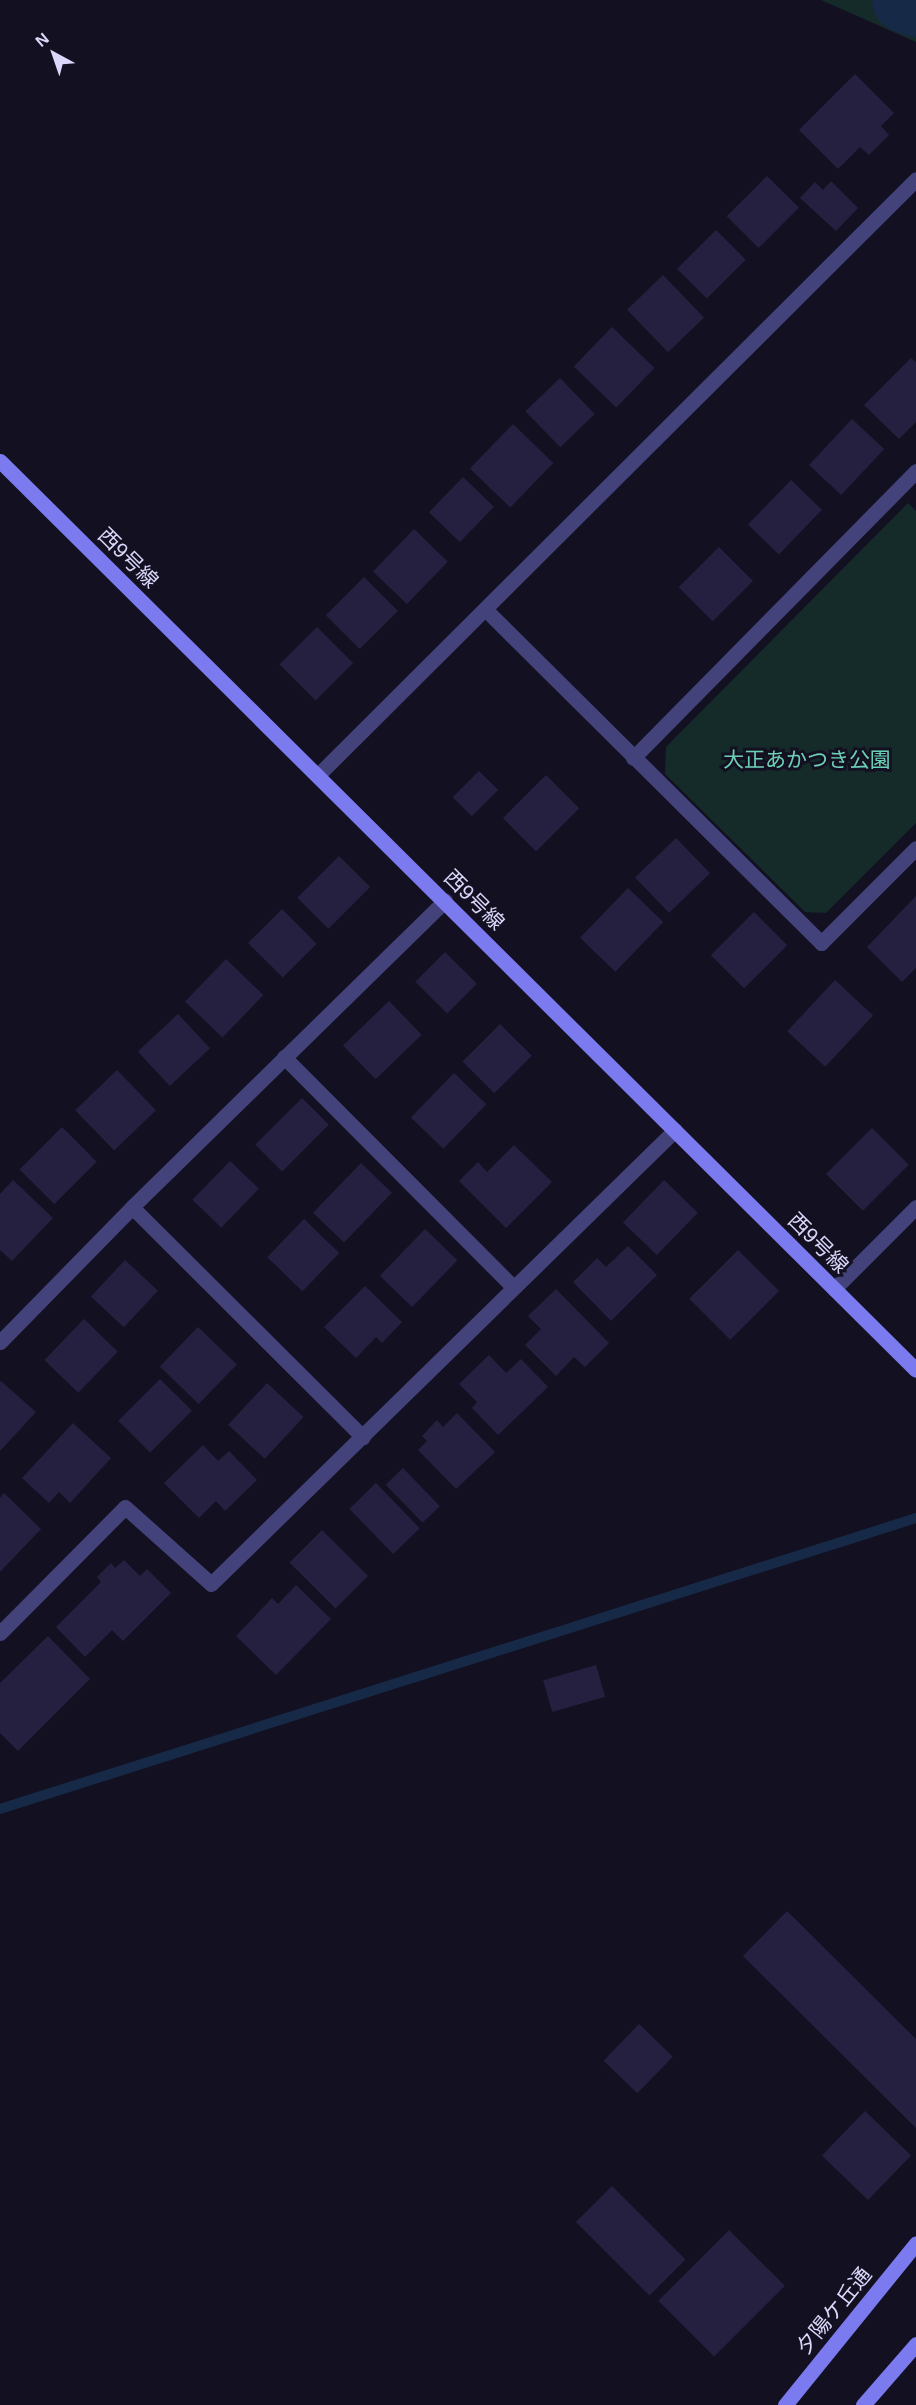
<!DOCTYPE html>
<html>
<head>
<meta charset="utf-8">
<style>
  body { margin:0 }
  #map { position:relative; width:916px; height:2405px; overflow:hidden; background:#131121; font-family:Arial,"Noto Sans JP",sans-serif }
  div>[style] { position:absolute }
  .green>* { inset:0; background:#152b2a }
  .stream>* { height:10px; margin:-5px; padding:0 5px; transform-origin:5px; border-radius:5px; background:#162946 }
  .river>* { height:66px; margin:-33px; padding:0 33px; transform-origin:33px; border-radius:33px; background:#162946 }
  .building>* { inset:0; background:#251f40; transform-origin:0 0 }
  .street>* { height:15px; margin:-7.5px; padding:0 7.5px; transform-origin:7.5px; border-radius:7.5px; background:#43427b }
  .secondary>* { height:15px; margin:-7.5px; padding:0 7.5px; transform-origin:7.5px; border-radius:7.5px; background:#7b7aee }
  span { translate:-50% -50%; white-space:nowrap; text-align:center; line-height:1.15; -webkit-text-stroke:6px #131121; paint-order:stroke }
  .street-label { font-size:21px; color:#dad7fa }
  .park-label { font-size:21px; color:#6cd0b6 }
  .north { position:absolute; left:24px; top:24px; width:60px; height:60px; -webkit-text-stroke:4px #131121; paint-order:stroke; rotate:320deg; font-size:16px; font-weight:700; line-height:24px; text-align:center; color:#dad7fa }
  .north::after { content:''; display:block; margin:auto; width:21px; height:27px; background:#dad7fa; clip-path:polygon(50% 0,100% 100%,50% 72%,0 100%) }
</style>
</head>
<body>
<div id="map">
  <div class="green">
    <i style="clip-path:polygon(821px 0,916px 0,916px 42px)"></i>
    <i style="clip-path:polygon(908px 503px,916px 511px,916px 823px,826px 913px,805px 912px,665px 774px,666px 747px)"></i>
  </div>
  <div class="stream">
    <i style="left:0;top:1809px;width:961px;rotate:-17.62deg"></i>
  </div>
  <div class="river">
    <i style="left:905px;top:0;width:12px;rotate:20deg"></i>
  </div>
  <div class="building">
    <i style="clip-path:polygon(855px 74px,894px 113px,881px 126px,889px 135px,869px 155px,860px 147px,838px 169px,799px 130px)"></i>
    <i style="left:767px;top:176px;width:45px;height:57px;rotate:45deg"></i>
    <i style="clip-path:polygon(831px 181px,858px 208px,836px 231px,800px 198px,815px 182px,823px 190px)"></i>
    <i style="left:716px;top:230px;width:42px;height:55px;rotate:45deg"></i>
    <i style="left:663px;top:275px;width:59px;height:50px;rotate:46deg"></i>
    <i style="left:612px;top:327px;width:59px;height:55px;rotate:44deg"></i>
    <i style="clip-path:polygon(911px 358px,916px 362px,916px 422px,899px 439px,864px 405px)"></i>
    <i style="left:560px;top:378px;width:50px;height:48px;rotate:46deg"></i>
    <i style="left:852px;top:419px;width:44px;height:63px;rotate:43deg"></i>
    <i style="left:513px;top:424px;width:56px;height:62px;rotate:44deg"></i>
    <i style="left:463px;top:477px;width:43px;height:49px;rotate:44deg"></i>
    <i style="left:791px;top:480px;width:43px;height:62px;rotate:44deg"></i>
    <i style="left:414px;top:529px;width:47px;height:59px;rotate:44deg"></i>
    <i style="left:719px;top:547px;width:48px;height:57px;rotate:45deg"></i>
    <i style="left:364px;top:577px;width:48px;height:54px;rotate:45deg"></i>
    <i style="left:317px;top:627px;width:51px;height:53px;rotate:45deg"></i>
    <i style="left:479px;top:771px;width:27px;height:37px;rotate:45deg"></i>
    <i style="left:546px;top:775px;width:47px;height:61px;rotate:45deg"></i>
    <i style="left:676px;top:838px;width:49px;height:57px;rotate:46deg"></i>
    <i style="left:339px;top:856px;width:44px;height:59px;rotate:45deg"></i>
    <i style="left:628px;top:888px;width:49px;height:69px;rotate:44deg"></i>
    <i style="clip-path:polygon(916px 896px,916px 968px,902px 982px,867px 947px)"></i>
    <i style="left:282px;top:909px;width:49px;height:48px;rotate:45deg"></i>
    <i style="left:754px;top:912px;width:47px;height:61px;rotate:45deg"></i>
    <i style="left:445px;top:952px;width:45px;height:42px;rotate:45deg"></i>
    <i style="left:226px;top:959px;width:52px;height:59px;rotate:44deg"></i>
    <i style="left:835px;top:980px;width:52px;height:70px;rotate:43deg"></i>
    <i style="left:389px;top:1001px;width:47px;height:64px;rotate:46deg"></i>
    <i style="left:178px;top:1014px;width:47px;height:55px;rotate:47deg"></i>
    <i style="left:500px;top:1024px;width:45px;height:53px;rotate:45deg"></i>
    <i style="left:117px;top:1070px;width:56px;height:58px;rotate:46deg"></i>
    <i style="left:454px;top:1073px;width:45px;height:62px;rotate:44deg"></i>
    <i style="left:302px;top:1098px;width:38px;height:66px;rotate:45deg"></i>
    <i style="left:62px;top:1127px;width:49px;height:60px;rotate:45deg"></i>
    <i style="left:872px;top:1128px;width:52px;height:65px;rotate:45deg"></i>
    <i style="clip-path:polygon(514px 1145px,552px 1182px,506px 1228px,459px 1181px,478px 1162px,487px 1172px)"></i>
    <i style="left:230px;top:1161px;width:40px;height:54px;rotate:44deg"></i>
    <i style="left:361px;top:1163px;width:43px;height:69px;rotate:44deg"></i>
    <i style="clip-path:polygon(13px 1180px,53px 1218px,12px 1261px,0 1250px,0 1194px)"></i>
    <i style="left:664px;top:1180px;width:47px;height:59px;rotate:44deg"></i>
    <i style="left:304px;top:1219px;width:49px;height:53px;rotate:44deg"></i>
    <i style="left:425px;top:1229px;width:45px;height:65px;rotate:44deg"></i>
    <i style="clip-path:polygon(628px 1246px,657px 1275px,611px 1321px,573px 1282px,597px 1258px,606px 1267px)"></i>
    <i style="left:738px;top:1250px;width:58px;height:69px;rotate:45deg"></i>
    <i style="left:125px;top:1260px;width:45px;height:50px;rotate:43deg"></i>
    <i style="clip-path:polygon(365px 1286px,402px 1322px,382px 1343px,376px 1337px,356px 1358px,324px 1327px)"></i>
    <i style="clip-path:polygon(556px 1289px,609px 1343px,585px 1367px,574px 1357px,556px 1376px,525px 1345px,541px 1329px,528px 1316px)"></i>
    <i style="left:84px;top:1319px;width:47px;height:57px;rotate:44deg"></i>
    <i style="left:198px;top:1327px;width:54px;height:55px;rotate:44deg"></i>
    <i style="clip-path:polygon(489px 1355px,506px 1373px,521px 1359px,548px 1387px,498px 1435px,472px 1408px,477px 1402px,459px 1384px)"></i>
    <i style="left:160px;top:1379px;width:45px;height:59px;rotate:45deg"></i>
    <i style="clip-path:polygon(1px 1381px,36px 1412px,0 1451px,0 1382px)"></i>
    <i style="left:267px;top:1383px;width:50px;height:57px;rotate:43deg"></i>
    <i style="clip-path:polygon(457px 1413px,495px 1452px,456px 1489px,418px 1450px,427px 1441px,422px 1436px,437px 1420px,443px 1427px)"></i>
    <i style="clip-path:polygon(73px 1423px,111px 1458px,70px 1503px,59px 1492px,49px 1503px,22px 1478px)"></i>
    <i style="clip-path:polygon(203px 1445px,218px 1461px,229px 1451px,257px 1480px,225px 1511px,216px 1501px,199px 1518px,164px 1483px)"></i>
    <i style="left:403px;top:1468px;width:53px;height:24px;rotate:46deg"></i>
    <i style="left:376px;top:1483px;width:63px;height:37px;rotate:46deg"></i>
    <i style="clip-path:polygon(4px 1493px,41px 1529px,0 1572px,0 1498px)"></i>
    <i style="left:322px;top:1530px;width:65px;height:46px;rotate:45deg"></i>
    <i style="clip-path:polygon(124px 1560px,140px 1576px,147px 1569px,171px 1593px,123px 1641px,112px 1630px,85px 1657px,56px 1627px,101px 1582px,97px 1577px,111px 1563px,115px 1568px)"></i>
    <i style="clip-path:polygon(296px 1585px,331px 1619px,276px 1675px,236px 1636px,272px 1598px,278px 1604px)"></i>
    <i style="clip-path:polygon(48px 1636px,90px 1679px,18px 1751px,0 1733px,0 1683px)"></i>
    <i style="left:596px;top:1665px;width:33px;height:55px;rotate:74deg"></i>
    <i style="clip-path:polygon(787px 1911px,916px 2039px,916px 2128px,743px 1956px)"></i>
    <i style="left:639px;top:2024px;width:47px;height:51px;rotate:44deg"></i>
    <i style="left:865px;top:2111px;width:64px;height:62px;rotate:44deg"></i>
    <i style="left:612px;top:2186px;width:104px;height:51px;rotate:45deg"></i>
    <i style="left:729px;top:2230px;width:79px;height:100px;rotate:45deg"></i>
  </div>
  <div class="street">
    <i style="left:485px;top:609px;width:474px;rotate:44.8deg"></i>
    <i style="left:821px;top:943px;width:134px;rotate:-45deg"></i>
    <i style="left:633px;top:758px;width:403px;rotate:-45.4deg"></i>
    <i style="left:318px;top:775px;width:844px;rotate:-44.9deg"></i>
    <i style="left:284px;top:1057px;width:325px;rotate:45.1deg"></i>
    <i style="left:132px;top:1207px;width:326px;rotate:44.9deg"></i>
    <i style="left:834px;top:1289px;width:116px;rotate:-45deg"></i>
    <i style="left:0;top:1342px;width:189px;rotate:-45.6deg"></i>
    <i style="left:132px;top:1207px;width:438px;rotate:-44.4deg"></i>
    <i style="left:0;top:1633px;width:177px;rotate:-45.2deg"></i>
    <i style="left:125px;top:1507px;width:115px;rotate:41.8deg"></i>
    <i style="left:211px;top:1584px;width:649px;rotate:-44.38deg"></i>
  </div>
  <div class="secondary">
    <i style="left:0;top:461px;width:1290px;rotate:44.78deg"></i>
    <i style="left:785px;top:2405px;width:208px;rotate:-51deg"></i>
    <i style="left:863px;top:2405px;width:81px;rotate:-49deg"></i>
  </div>
  <div class="street-label">
    <span style="left:128px;top:558px;rotate:45deg">西9号線</span>
    <span style="left:474px;top:900px;rotate:45deg">西9号線</span>
    <span style="left:818px;top:1243px;rotate:45deg">西9号線</span>
    <span style="left:834px;top:2311px;rotate:-51deg">夕陽ケ丘通</span>
  </div>
  <div class="park-label">
    <span style="left:807px;top:760px">大正あかつき公園</span>
  </div>
  <div class="north">N</div>
</div>
</body>
</html>
